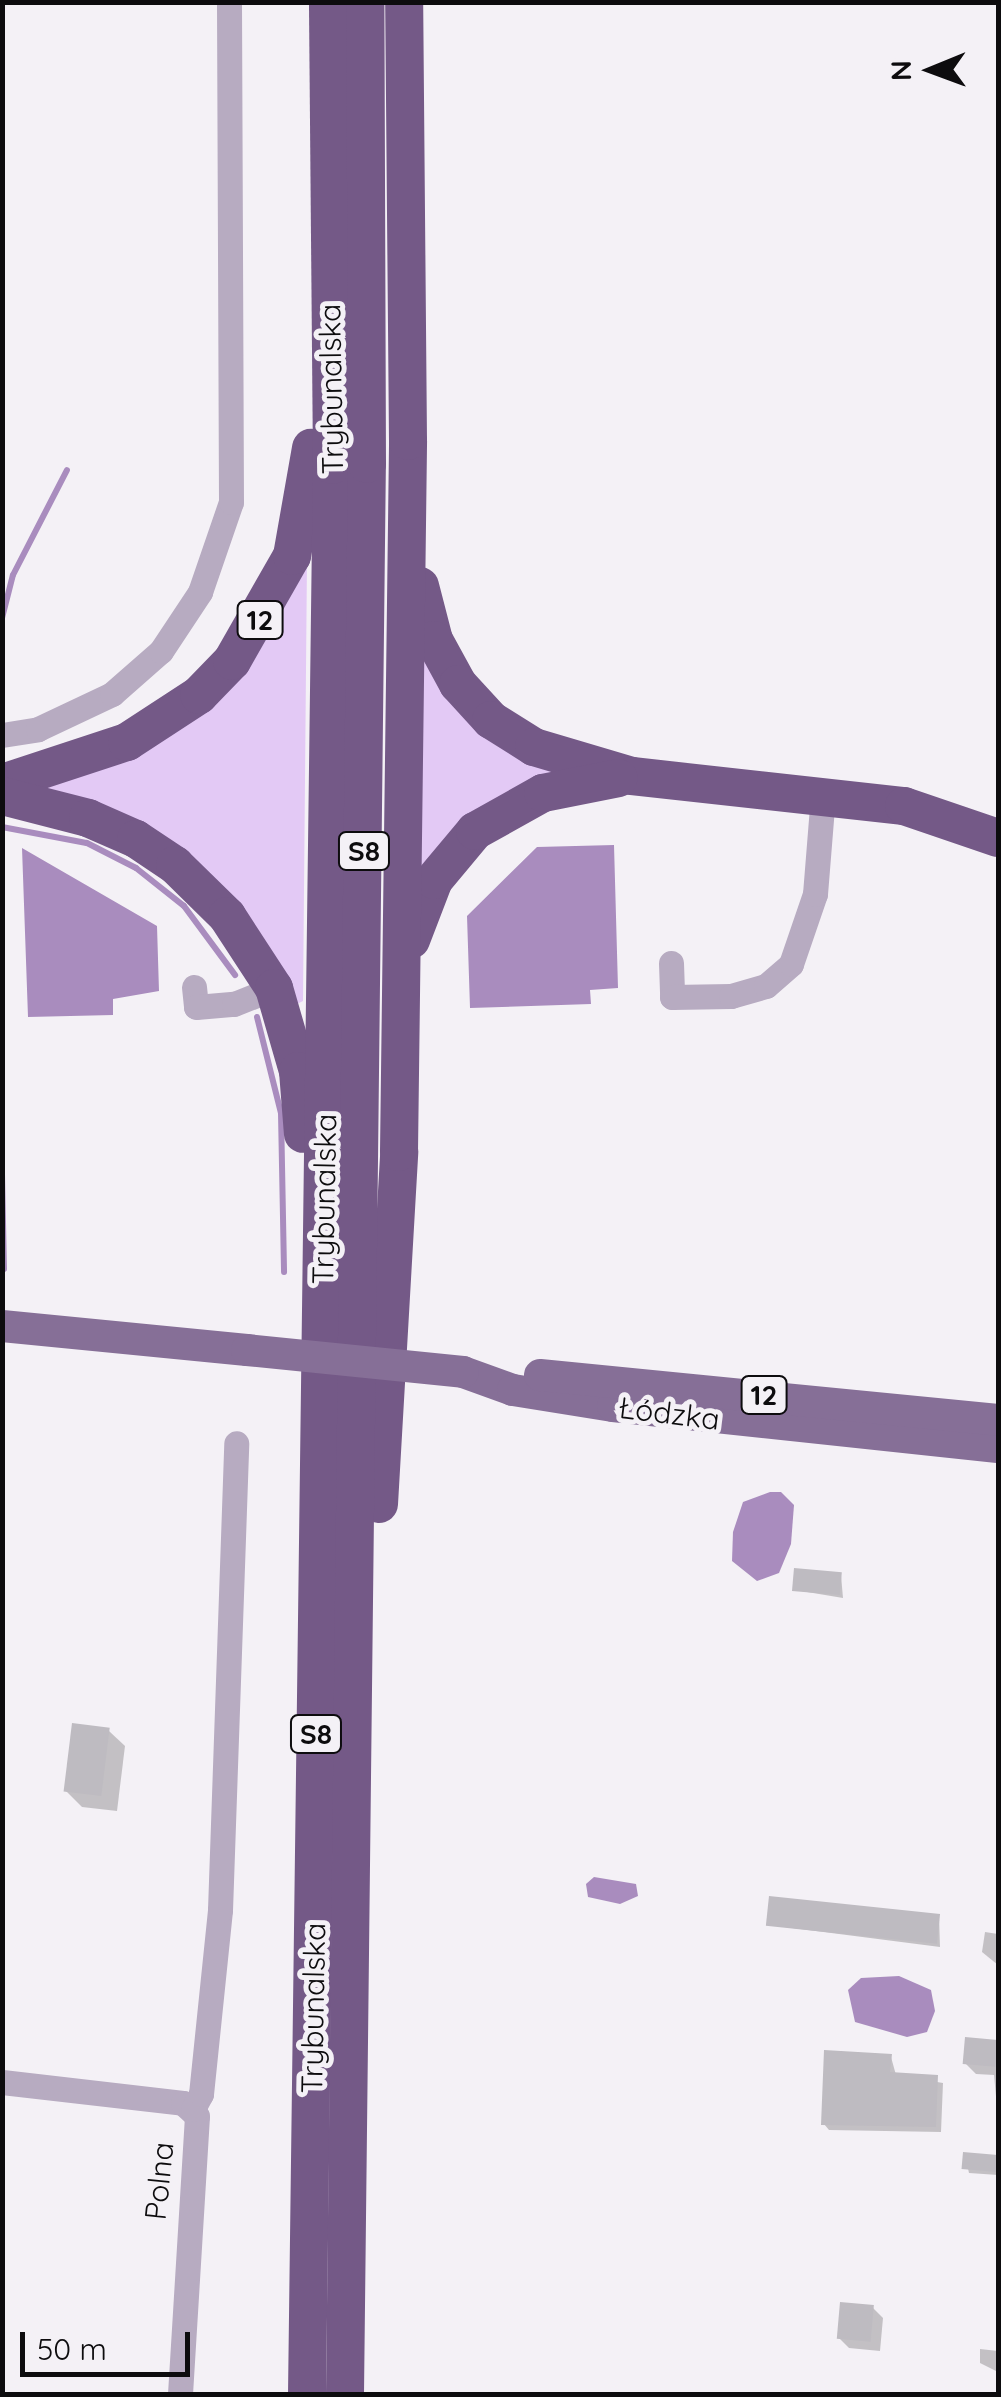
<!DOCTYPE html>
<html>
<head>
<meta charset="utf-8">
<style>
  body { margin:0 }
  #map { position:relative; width:1001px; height:2397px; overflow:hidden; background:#f4f1f6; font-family:Quicksand,sans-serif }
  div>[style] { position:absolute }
  .green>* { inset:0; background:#e3c9f5 }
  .water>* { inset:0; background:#a98cbe }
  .shadow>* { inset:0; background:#0003 }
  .stream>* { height:6px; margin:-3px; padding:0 3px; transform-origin:3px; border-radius:3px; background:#a98cbe }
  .building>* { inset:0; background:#bebbc1; transform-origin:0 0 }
  .minor>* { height:25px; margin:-12.5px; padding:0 12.5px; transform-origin:12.5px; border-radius:12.5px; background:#b7abc1 }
  .major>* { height:32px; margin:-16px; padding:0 16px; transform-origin:16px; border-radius:16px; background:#866f97 }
  .highway>* { height:38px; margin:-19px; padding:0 19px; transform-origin:19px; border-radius:19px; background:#745987 }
  .major-bridge>* { height:32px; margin:-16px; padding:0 16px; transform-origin:16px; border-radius:16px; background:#866f97 }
  span { translate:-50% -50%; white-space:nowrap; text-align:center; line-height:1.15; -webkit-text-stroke:10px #f4f1f6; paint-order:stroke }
  .shield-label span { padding:2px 8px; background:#f4f1f6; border:2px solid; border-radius:8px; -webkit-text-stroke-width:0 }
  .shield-label { font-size:28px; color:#0d0c0e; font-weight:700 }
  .street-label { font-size:30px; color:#0d0c0e }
  .frame { position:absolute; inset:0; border:5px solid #0d0c0e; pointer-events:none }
  .north { position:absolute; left:881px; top:20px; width:100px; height:100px; -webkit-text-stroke:8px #f4f1f6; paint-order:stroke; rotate:269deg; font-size:28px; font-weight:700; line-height:40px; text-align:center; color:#0d0c0e }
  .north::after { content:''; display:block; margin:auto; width:35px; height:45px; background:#0d0c0e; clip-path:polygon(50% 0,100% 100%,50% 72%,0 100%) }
  .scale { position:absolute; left:20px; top:2332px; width:170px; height:45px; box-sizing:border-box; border:5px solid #0d0c0e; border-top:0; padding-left:12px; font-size:30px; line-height:35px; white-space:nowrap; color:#0d0c0e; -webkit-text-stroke:8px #f4f1f6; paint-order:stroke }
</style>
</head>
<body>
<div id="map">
  <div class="green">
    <i style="clip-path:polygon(307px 560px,303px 1001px,295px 1005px,265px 951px,40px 786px,132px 759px)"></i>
    <i style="clip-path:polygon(423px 656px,562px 772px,419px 879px)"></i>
  </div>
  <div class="water">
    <i style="clip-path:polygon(614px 845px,618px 988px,590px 990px,591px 1004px,470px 1008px,467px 916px,537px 847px)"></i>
    <i style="clip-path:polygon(22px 848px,157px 926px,159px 991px,113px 999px,113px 1015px,28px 1017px)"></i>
    <i style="clip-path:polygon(770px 1492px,781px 1492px,794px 1505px,791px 1544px,779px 1573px,757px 1581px,732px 1561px,733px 1532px,743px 1502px)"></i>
    <i style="clip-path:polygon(594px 1877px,636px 1884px,638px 1896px,620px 1904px,588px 1897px,586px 1884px)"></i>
    <i style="clip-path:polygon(899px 1976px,931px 1990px,935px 2011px,927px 2032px,907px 2037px,855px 2022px,848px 1990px,861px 1978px)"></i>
  </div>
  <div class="shadow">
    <i style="clip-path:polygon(841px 1575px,843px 1598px,795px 1590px)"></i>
    <i style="clip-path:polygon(109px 1731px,125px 1746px,117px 1811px,82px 1807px,66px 1791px)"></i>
    <i style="clip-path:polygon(939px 1916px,940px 1947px,769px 1925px)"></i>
    <i style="clip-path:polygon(985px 1932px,998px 1934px,998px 1965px,982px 1952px)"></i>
    <i style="clip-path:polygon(967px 2040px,998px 2043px,998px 2118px,994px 2075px,976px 2074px,965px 2063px)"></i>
    <i style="clip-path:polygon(891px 2057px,896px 2075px,943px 2083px,941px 2132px,829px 2130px,824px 2124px)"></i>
    <i style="clip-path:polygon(965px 2155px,998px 2157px,998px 2175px,969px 2173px)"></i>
    <i style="clip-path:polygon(873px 2308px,883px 2318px,880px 2351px,849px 2348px,839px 2338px)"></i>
    <i style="clip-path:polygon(980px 2349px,998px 2351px,998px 2372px,980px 2363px)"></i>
  </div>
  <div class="stream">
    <i style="left:2px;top:618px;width:44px;rotate:-75.7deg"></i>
    <i style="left:13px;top:575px;width:118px;rotate:-62.8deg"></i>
    <i style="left:2px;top:827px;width:86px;rotate:10.7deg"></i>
    <i style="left:87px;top:843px;width:55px;rotate:27deg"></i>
    <i style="left:136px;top:868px;width:61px;rotate:38.4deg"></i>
    <i style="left:184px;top:906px;width:86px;rotate:53.5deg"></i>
    <i style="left:257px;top:1017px;width:99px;rotate:76deg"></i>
    <i style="left:281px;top:1113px;width:159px;rotate:88.9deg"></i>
    <i style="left:2px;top:1174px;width:95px;rotate:88.8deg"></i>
  </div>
  <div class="building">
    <i style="left:794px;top:1568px;width:48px;height:23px;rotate:5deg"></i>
    <i style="left:72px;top:1723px;width:38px;height:69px;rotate:7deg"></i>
    <i style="left:769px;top:1896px;width:172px;height:30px;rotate:6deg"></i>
    <i style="left:965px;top:2037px;width:33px;height:27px;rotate:5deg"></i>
    <i style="clip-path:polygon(824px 2050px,892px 2054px,890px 2072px,938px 2075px,936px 2127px,821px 2125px)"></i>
    <i style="left:963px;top:2152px;width:35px;height:17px;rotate:5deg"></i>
    <i style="left:840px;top:2302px;width:34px;height:37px;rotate:5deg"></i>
  </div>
  <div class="minor">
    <i style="left:2px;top:735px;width:36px;rotate:-9deg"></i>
    <i style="left:38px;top:729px;width:82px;rotate:-25.3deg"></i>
    <i style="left:112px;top:694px;width:65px;rotate:-41.3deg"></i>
    <i style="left:161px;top:651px;width:71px;rotate:-56.5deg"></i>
    <i style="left:200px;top:592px;width:95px;rotate:-71deg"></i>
    <i style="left:231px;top:502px;width:500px;rotate:-90.23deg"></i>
    <i style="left:671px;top:963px;width:34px;rotate:88deg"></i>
    <i style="left:672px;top:997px;width:59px;rotate:-1deg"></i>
    <i style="left:731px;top:996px;width:36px;rotate:-16deg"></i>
    <i style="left:766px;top:986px;width:33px;rotate:-41deg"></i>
    <i style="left:791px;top:964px;width:74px;rotate:-71.1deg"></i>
    <i style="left:815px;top:894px;width:99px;rotate:-85.4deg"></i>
    <i style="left:194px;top:987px;width:20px;rotate:84deg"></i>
    <i style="left:196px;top:1007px;width:38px;rotate:-5deg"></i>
    <i style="left:234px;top:1004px;width:43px;rotate:-21.8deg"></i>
    <i style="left:2px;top:2082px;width:182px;rotate:6.6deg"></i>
    <i style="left:183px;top:2103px;width:19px;rotate:43deg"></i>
    <i style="left:197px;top:2116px;width:279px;rotate:93.5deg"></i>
    <i style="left:193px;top:2109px;width:17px;rotate:-62deg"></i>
    <i style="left:201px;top:2094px;width:185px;rotate:-84.1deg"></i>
    <i style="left:220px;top:1910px;width:467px;rotate:-88deg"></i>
  </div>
  <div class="major">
    <i style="left:2px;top:1326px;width:246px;rotate:5.6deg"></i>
    <i style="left:463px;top:1372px;width:53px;rotate:19.8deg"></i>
    <i style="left:513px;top:1390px;width:101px;rotate:9.1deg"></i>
    <i style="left:613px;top:1406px;width:387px;rotate:6.1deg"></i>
    <i style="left:540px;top:1375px;width:460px;rotate:5.6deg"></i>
  </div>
  <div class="highway">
    <i style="left:420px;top:586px;width:56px;rotate:75.5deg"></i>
    <i style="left:434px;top:640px;width:50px;rotate:61.4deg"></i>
    <i style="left:458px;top:684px;width:49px;rotate:47.5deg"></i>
    <i style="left:491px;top:720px;width:51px;rotate:32.1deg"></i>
    <i style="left:534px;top:747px;width:102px;rotate:16.5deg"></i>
    <i style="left:632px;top:776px;width:274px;rotate:6.3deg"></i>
    <i style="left:904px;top:806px;width:99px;rotate:18.8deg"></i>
    <i style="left:2px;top:783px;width:132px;rotate:-18.2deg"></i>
    <i style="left:127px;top:742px;width:86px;rotate:-33.1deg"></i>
    <i style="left:199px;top:695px;width:47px;rotate:-45.9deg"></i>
    <i style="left:232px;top:661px;width:121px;rotate:-60.3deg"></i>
    <i style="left:292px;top:556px;width:110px;rotate:-80deg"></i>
    <i style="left:2px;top:796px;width:89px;rotate:14.3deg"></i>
    <i style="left:88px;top:818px;width:52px;rotate:23.6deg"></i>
    <i style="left:136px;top:839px;width:47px;rotate:33.7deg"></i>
    <i style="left:175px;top:865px;width:73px;rotate:44.4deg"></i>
    <i style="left:227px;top:916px;width:86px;rotate:56.9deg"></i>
    <i style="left:274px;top:988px;width:86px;rotate:73.9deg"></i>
    <i style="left:298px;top:1071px;width:63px;rotate:85.5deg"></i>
    <i style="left:411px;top:940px;width:64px;rotate:-69deg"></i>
    <i style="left:434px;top:880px;width:64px;rotate:-50.1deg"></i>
    <i style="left:475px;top:831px;width:78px;rotate:-29.2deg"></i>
    <i style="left:543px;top:793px;width:77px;rotate:-11.2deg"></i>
    <i style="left:379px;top:1504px;width:353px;rotate:-86.7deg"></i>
    <i style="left:399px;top:1152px;width:711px;rotate:-89.27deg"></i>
    <i style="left:408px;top:441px;width:439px;rotate:-90.5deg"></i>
    <i style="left:307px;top:2394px;width:1929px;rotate:-89.26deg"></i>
    <i style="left:332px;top:465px;width:463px;rotate:-90.5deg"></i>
    <i style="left:345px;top:2394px;width:1930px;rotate:-89.35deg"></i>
    <i style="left:367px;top:464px;width:462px;rotate:-90.2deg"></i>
  </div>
  <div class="major-bridge">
    <i style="left:247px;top:1350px;width:217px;rotate:5.8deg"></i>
  </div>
  <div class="shield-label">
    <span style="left:260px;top:620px">12</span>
    <span style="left:364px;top:851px">S8</span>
    <span style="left:764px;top:1395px">12</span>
    <span style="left:316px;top:1734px">S8</span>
  </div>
  <div class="street-label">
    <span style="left:331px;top:389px;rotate:-91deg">Trybunalska</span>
    <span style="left:324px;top:1199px;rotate:-89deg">Trybunalska</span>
    <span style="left:669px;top:1413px;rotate:7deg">Łódzka</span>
    <span style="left:313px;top:2008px;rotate:-89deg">Trybunalska</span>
    <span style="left:159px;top:2181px;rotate:-84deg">Polna</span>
  </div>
  <div class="frame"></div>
  <div class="north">N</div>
  <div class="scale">50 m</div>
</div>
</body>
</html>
